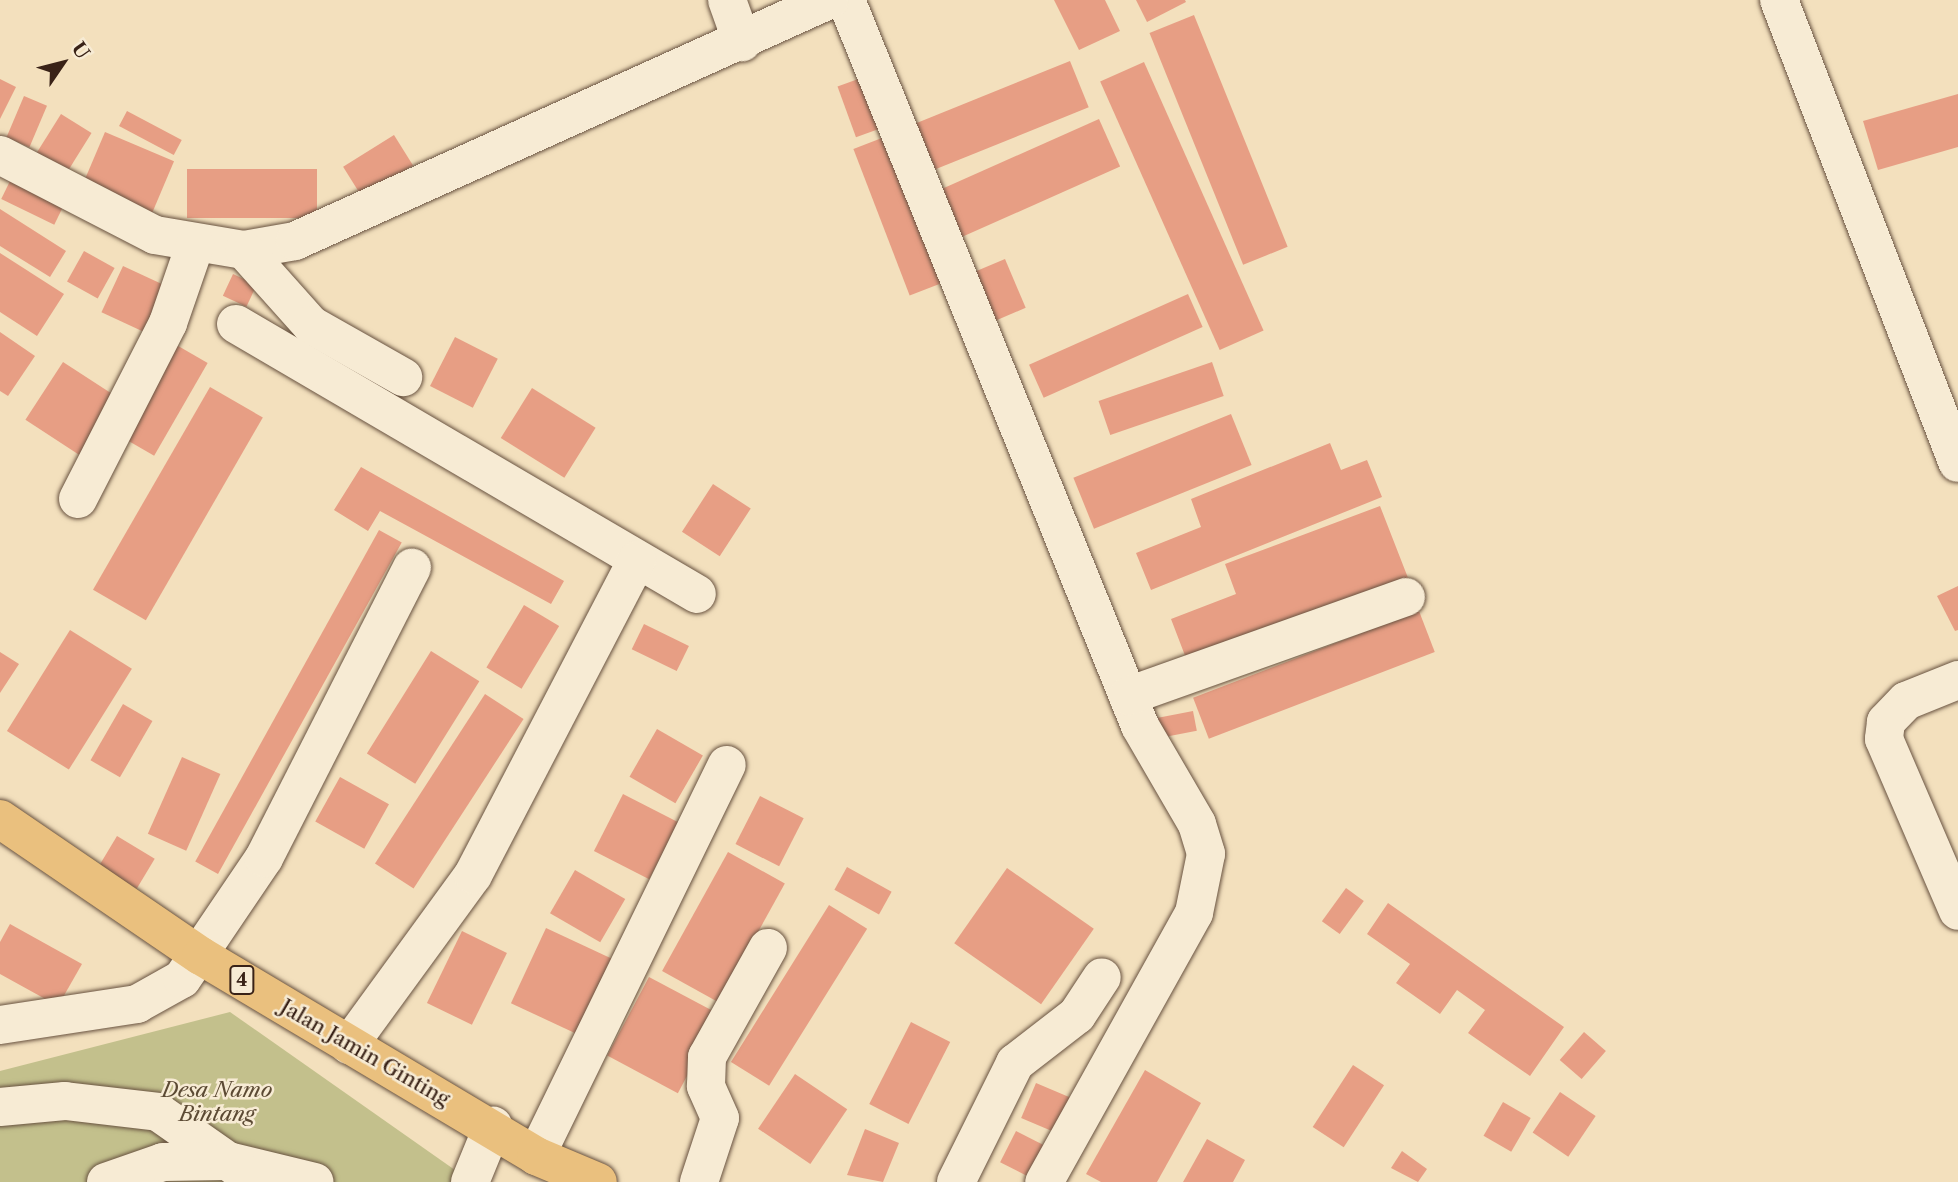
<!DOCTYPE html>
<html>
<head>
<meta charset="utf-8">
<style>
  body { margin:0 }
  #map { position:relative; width:1958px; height:1182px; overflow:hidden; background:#f3e0bd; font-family:"Libre Caslon Text",serif }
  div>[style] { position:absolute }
  .green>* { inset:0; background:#c3c08c }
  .building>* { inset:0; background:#e79e84; transform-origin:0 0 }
  .roads { filter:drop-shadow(0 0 2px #685240) drop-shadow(0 0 2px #685240) }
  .minor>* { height:38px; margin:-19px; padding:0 19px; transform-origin:19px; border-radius:19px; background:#f7ebd4 }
  .highway>* { height:38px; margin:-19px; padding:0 19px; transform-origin:19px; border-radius:19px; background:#eac07e }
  span { translate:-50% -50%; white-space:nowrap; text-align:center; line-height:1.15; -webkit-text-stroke:5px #f7ebd4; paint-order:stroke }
  .shield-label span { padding:2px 5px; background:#f7ebd4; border:2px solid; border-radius:5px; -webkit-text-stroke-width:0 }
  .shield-label { font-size:19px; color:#392217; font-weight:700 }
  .street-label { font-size:21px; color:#392217 }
  .park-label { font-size:21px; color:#5c4a34; font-style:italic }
  .north { position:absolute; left:28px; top:28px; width:70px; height:70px; -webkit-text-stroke:5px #f7ebd4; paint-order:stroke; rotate:55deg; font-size:19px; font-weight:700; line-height:28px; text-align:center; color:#392217 }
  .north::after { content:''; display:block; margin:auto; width:24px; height:32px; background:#392217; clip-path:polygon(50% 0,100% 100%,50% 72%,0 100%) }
</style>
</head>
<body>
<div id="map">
  <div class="green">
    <i style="clip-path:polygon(230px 1012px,472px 1182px,0 1182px,0 1071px)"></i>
  </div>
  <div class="building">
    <i style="clip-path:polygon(1054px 0,1105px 0,1120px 31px,1079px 50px)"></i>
    <i style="clip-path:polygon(1136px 0,1185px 0,1186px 2px,1147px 22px)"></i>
    <i style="left:1194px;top:15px;width:250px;height:48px;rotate:68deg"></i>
    <i style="left:1070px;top:61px;width:50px;height:174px;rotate:68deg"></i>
    <i style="left:1144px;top:62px;width:294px;height:48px;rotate:66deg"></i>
    <i style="left:861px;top:78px;width:54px;height:25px;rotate:70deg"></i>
    <i style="clip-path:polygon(0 79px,16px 87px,0 119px)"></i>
    <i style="clip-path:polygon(1958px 94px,1958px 147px,1878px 170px,1863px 121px)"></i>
    <i style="left:24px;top:96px;width:25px;height:45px;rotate:23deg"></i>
    <i style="left:127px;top:111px;width:62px;height:17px;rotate:28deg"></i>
    <i style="left:61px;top:114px;width:36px;height:57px;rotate:32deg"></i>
    <i style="left:1099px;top:119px;width:52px;height:182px;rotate:66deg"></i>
    <i style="left:105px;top:132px;width:75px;height:62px;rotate:23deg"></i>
    <i style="left:394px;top:135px;width:36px;height:60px;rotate:58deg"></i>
    <i style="left:887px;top:136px;width:157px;height:36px;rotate:69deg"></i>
    <i style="left:187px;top:169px;width:130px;height:49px"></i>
    <i style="left:10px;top:181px;width:59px;height:20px;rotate:26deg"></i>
    <i style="clip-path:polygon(0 209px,66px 251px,50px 277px,0 246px)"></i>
    <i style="left:84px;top:251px;width:35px;height:35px;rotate:29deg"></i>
    <i style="clip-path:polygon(0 253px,64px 294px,37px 336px,0 312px)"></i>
    <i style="left:1005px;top:259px;width:53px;height:38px;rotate:67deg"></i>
    <i style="left:123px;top:266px;width:47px;height:51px;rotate:25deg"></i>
    <i style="left:233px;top:274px;width:26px;height:24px;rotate:25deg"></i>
    <i style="left:1188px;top:294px;width:36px;height:174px;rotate:66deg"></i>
    <i style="clip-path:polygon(0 332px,35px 356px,8px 396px,0 391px)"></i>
    <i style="left:455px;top:337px;width:48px;height:55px;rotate:27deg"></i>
    <i style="left:173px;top:343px;width:40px;height:107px;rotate:30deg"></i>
    <i style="left:63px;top:362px;width:68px;height:69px;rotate:33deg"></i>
    <i style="left:1212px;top:362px;width:36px;height:120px;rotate:71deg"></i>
    <i style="left:210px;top:387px;width:61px;height:234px;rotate:30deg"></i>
    <i style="left:532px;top:388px;width:75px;height:59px;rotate:32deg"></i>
    <i style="left:1231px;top:414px;width:55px;height:170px;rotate:68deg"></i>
    <i style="clip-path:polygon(1330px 443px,1341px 470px,1367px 460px,1382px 497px,1151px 590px,1136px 553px,1201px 527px,1191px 499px)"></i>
    <i style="clip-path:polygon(361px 467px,564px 581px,551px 604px,380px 511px,368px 531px,334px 510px)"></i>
    <i style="left:713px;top:484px;width:45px;height:57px;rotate:33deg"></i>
    <i style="clip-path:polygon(1380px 506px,1410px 583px,1189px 666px,1171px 619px,1236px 594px,1225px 564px)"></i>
    <i style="left:379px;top:530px;width:26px;height:379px;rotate:29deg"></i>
    <i style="clip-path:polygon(1958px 586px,1958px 630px,1955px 631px,1937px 596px)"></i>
    <i style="left:524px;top:605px;width:41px;height:73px;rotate:31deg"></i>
    <i style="left:1419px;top:611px;width:44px;height:242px;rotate:69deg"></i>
    <i style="left:644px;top:624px;width:50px;height:28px;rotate:26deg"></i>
    <i style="left:70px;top:630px;width:73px;height:119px;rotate:32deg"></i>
    <i style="left:431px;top:651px;width:57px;height:121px;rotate:32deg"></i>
    <i style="clip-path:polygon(0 652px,19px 664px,0 693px)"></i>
    <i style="left:485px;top:694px;width:46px;height:202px;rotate:33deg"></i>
    <i style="left:123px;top:704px;width:34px;height:65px;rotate:30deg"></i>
    <i style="left:1193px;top:711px;width:20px;height:42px;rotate:79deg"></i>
    <i style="left:657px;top:729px;width:53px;height:55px;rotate:30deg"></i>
    <i style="left:182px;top:757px;width:42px;height:84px;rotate:24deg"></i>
    <i style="left:340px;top:777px;width:56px;height:51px;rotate:29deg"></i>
    <i style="left:623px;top:794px;width:62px;height:64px;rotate:27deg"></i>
    <i style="left:760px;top:796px;width:49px;height:54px;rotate:27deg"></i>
    <i style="left:117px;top:836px;width:44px;height:35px;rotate:31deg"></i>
    <i style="left:728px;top:852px;width:65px;height:136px;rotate:29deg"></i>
    <i style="left:847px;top:867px;width:51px;height:26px;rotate:29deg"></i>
    <i style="left:1007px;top:868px;width:106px;height:92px;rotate:35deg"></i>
    <i style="left:575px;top:870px;width:58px;height:50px;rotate:30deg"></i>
    <i style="left:1346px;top:888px;width:22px;height:41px;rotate:36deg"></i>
    <i style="clip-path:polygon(1388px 903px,1564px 1027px,1530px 1076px,1468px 1033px,1485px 1010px,1457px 990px,1440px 1014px,1396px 983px,1410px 964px,1367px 934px)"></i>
    <i style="left:829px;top:905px;width:45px;height:185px;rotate:32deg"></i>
    <i style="clip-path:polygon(10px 924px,82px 964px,58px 1006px,0 974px,0 942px)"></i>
    <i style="left:546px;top:928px;width:84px;height:83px;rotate:25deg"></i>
    <i style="left:462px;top:931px;width:50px;height:80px;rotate:26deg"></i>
    <i style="left:649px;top:977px;width:80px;height:89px;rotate:28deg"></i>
    <i style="left:911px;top:1022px;width:44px;height:92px;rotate:27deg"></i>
    <i style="left:1584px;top:1032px;width:29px;height:37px;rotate:41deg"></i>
    <i style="left:1353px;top:1065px;width:37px;height:74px;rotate:33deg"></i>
    <i style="clip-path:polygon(1145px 1070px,1201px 1103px,1157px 1182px,1101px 1182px,1086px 1174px)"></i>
    <i style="left:795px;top:1074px;width:63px;height:66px;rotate:34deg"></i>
    <i style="left:1036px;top:1083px;width:48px;height:38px;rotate:23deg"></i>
    <i style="left:1560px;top:1092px;width:43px;height:49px;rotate:34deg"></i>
    <i style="left:1503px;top:1102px;width:32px;height:39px;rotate:30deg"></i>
    <i style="clip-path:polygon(865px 1129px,899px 1143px,883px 1182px,847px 1175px)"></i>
    <i style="left:1016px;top:1131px;width:38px;height:35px;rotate:27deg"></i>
    <i style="clip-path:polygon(1207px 1139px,1245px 1160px,1233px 1182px,1183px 1182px)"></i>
    <i style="clip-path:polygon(1402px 1151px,1427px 1169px,1418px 1182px,1391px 1168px)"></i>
  </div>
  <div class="roads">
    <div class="minor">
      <i style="left:727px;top:0;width:45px;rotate:70.3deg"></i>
      <i style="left:846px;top:0;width:783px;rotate:67.95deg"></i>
      <i style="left:1140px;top:726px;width:113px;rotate:59.8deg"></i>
      <i style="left:1197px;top:824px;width:31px;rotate:73deg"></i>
      <i style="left:1206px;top:854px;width:60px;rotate:101.5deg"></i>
      <i style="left:1194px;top:913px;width:308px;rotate:119.1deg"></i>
      <i style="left:1779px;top:0;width:496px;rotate:68.9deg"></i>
      <i style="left:0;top:155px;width:174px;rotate:27.3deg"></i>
      <i style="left:155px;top:235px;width:90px;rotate:9.6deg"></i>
      <i style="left:244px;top:250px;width:52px;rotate:-10deg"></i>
      <i style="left:295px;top:241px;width:586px;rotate:-24.29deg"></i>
      <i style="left:244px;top:250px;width:101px;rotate:48.2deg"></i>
      <i style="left:311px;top:325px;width:106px;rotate:29.5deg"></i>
      <i style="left:236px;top:324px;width:534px;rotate:30.36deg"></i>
      <i style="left:78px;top:499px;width:198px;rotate:-62.9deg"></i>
      <i style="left:168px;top:323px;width:83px;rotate:-70.9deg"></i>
      <i style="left:1958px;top:680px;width:56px;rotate:158deg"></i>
      <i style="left:1906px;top:701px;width:29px;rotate:134deg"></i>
      <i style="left:1886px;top:722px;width:17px;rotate:97deg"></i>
      <i style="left:1884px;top:739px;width:187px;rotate:66.7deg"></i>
      <i style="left:1128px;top:696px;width:295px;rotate:-19.6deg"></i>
      <i style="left:0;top:1025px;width:139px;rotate:-8.7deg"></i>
      <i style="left:137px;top:1004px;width:51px;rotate:-29.1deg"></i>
      <i style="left:182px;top:979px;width:146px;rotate:-55.9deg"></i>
      <i style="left:264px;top:858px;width:326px;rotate:-63deg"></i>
      <i style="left:349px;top:1045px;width:210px;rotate:-53.9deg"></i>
      <i style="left:473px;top:875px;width:355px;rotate:-62.5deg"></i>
      <i style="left:0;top:1107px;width:65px;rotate:-5.3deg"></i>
      <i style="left:65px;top:1101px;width:94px;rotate:6.7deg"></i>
      <i style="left:158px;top:1112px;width:85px;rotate:35deg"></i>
      <i style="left:228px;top:1161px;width:89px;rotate:13.6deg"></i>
      <i style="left:536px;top:1156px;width:435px;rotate:-64deg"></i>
      <i style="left:106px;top:1182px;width:60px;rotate:-19.3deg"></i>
      <i style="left:163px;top:1162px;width:65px;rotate:-0.9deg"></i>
      <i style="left:228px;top:1161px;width:15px;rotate:37deg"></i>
      <i style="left:470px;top:1182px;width:61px;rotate:-67.7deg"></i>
      <i style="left:699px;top:1182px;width:67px;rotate:-71.8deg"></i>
      <i style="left:720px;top:1118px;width:35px;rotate:-114deg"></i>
      <i style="left:706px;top:1086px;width:29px;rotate:-88deg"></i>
      <i style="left:707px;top:1057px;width:125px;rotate:-60.8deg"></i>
      <i style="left:956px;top:1182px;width:133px;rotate:-63.6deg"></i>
      <i style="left:1015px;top:1063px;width:78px;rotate:-37.7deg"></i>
      <i style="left:1077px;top:1015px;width:45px;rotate:-56.7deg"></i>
    </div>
    <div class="highway">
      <i style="left:0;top:819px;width:243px;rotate:34.3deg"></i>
      <i style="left:201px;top:956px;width:390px;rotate:30.8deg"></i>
      <i style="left:536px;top:1156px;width:67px;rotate:22.8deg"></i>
    </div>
  </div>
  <div class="shield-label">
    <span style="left:242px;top:980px">4</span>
  </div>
  <div class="street-label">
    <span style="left:365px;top:1053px;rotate:30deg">Jalan Jamin Ginting</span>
  </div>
  <div class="park-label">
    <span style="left:217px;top:1102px">Desa Namo<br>Bintang</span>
  </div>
  <div class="north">U</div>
</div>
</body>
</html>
